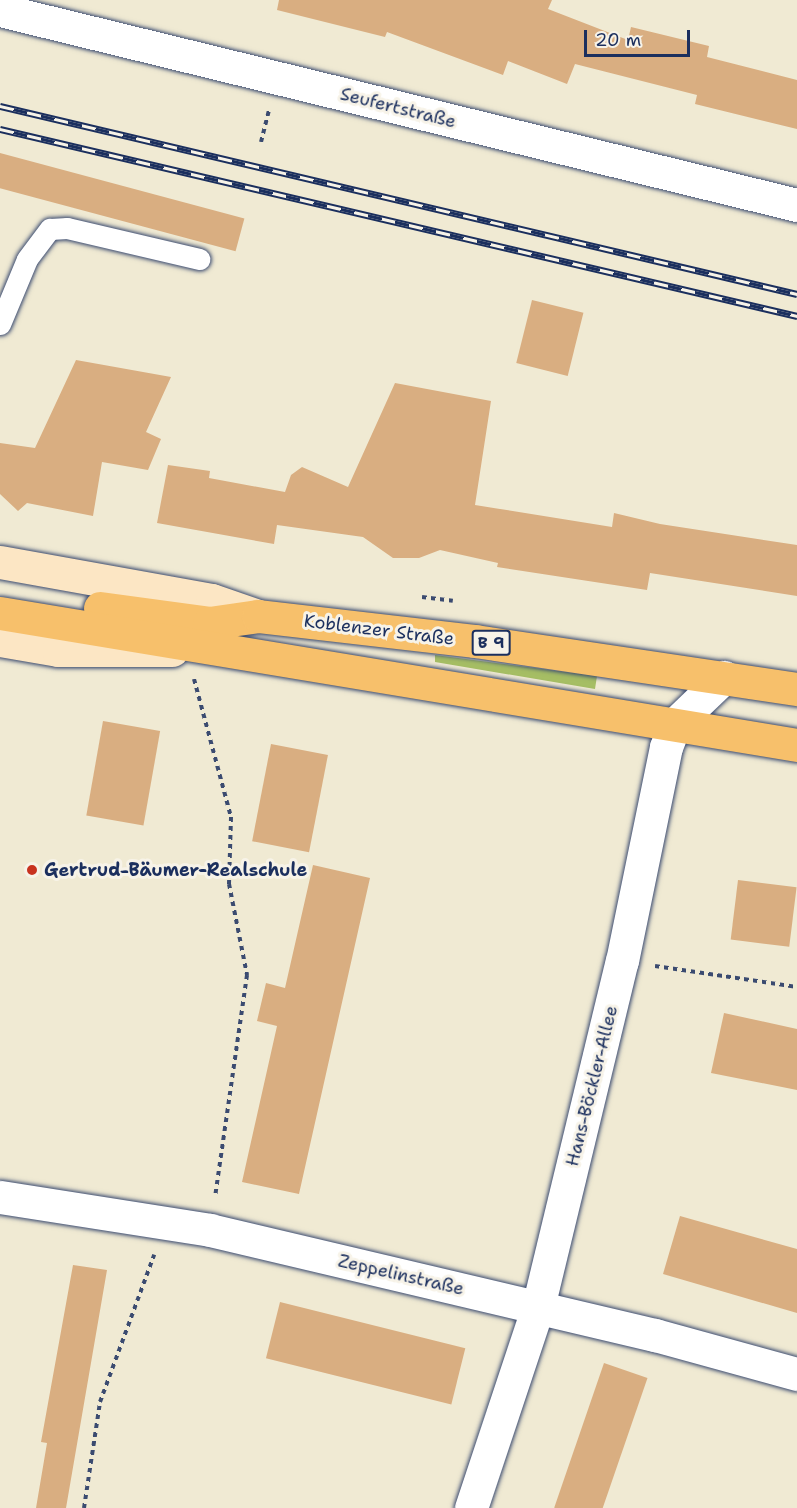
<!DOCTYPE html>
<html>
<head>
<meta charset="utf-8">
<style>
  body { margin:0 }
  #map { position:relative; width:797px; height:1508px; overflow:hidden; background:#f0ead3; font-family:"Shantell Sans",sans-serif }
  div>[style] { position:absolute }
  .green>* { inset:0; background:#a6be64 }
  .building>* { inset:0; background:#d9ae81; transform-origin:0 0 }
  .path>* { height:4px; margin-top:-2px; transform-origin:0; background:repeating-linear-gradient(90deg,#3b4b70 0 4.5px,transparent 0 9px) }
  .roads { filter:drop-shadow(0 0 2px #3b4b70) drop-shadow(0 0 2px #3b4b70) }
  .lane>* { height:21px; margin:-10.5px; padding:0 10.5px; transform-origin:10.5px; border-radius:10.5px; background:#fff }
  .street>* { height:33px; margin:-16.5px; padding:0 16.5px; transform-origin:16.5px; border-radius:16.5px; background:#fff }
  .secondary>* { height:33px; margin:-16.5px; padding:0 16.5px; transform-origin:16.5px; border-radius:16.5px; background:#fce6c4 }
  .primary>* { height:33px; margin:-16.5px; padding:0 16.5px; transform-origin:16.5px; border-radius:16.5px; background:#f7c06b }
  .rail>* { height:7px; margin-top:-3.5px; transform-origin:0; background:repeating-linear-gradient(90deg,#f7f3e8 0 14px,#1b2f5e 0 28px); box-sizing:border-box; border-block:2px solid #1b2f5e }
  .dots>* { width:16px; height:16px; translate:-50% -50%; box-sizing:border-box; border:3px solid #f7f3e8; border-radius:50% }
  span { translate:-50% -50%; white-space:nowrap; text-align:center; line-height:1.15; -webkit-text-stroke:6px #f7f3e8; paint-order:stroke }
  .shield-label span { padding:2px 4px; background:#f7f3e8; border:2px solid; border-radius:4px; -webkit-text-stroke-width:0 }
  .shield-label { font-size:16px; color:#1b2f5e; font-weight:700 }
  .street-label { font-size:18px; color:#1b2f5e }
  .poi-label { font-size:18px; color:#1b2f5e; font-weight:700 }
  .left { translate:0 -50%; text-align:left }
  .scale { position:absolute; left:584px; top:30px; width:106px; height:27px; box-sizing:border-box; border:3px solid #1b2f5e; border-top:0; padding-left:8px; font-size:18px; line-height:21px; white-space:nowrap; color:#1b2f5e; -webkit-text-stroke:4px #f7f3e8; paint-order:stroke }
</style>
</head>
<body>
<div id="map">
  <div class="green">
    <i style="clip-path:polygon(435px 655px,597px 676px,595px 689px,435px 662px)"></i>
  </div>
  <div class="building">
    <i style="clip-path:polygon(279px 0,552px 0,548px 9px,628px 40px,631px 27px,709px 46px,707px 57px,797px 80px,797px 129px,695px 104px,697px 95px,575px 64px,567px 84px,508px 61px,503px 75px,387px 32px,385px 37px,277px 10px)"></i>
    <i style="left:0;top:153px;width:253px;height:34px;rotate:15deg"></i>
    <i style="left:532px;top:300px;width:53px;height:65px;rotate:14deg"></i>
    <i style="clip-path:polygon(76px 360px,171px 377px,146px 432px,161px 439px,148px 470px,102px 462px,93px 516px,27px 503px,18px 511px,0 494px,0 443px,35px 448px)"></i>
    <i style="clip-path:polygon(395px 383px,491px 401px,475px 505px,612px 527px,614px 513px,660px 524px,797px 545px,797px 596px,650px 573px,647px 590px,497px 567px,498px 563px,440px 550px,419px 558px,393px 558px,363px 537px,277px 525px,274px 544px,157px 523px,168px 465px,210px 471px,209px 478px,285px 492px,291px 475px,302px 467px,348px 487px)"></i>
    <i style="left:103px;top:721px;width:58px;height:96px;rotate:10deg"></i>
    <i style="left:271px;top:744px;width:58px;height:99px;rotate:11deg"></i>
    <i style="clip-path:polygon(313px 865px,370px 878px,299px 1194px,242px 1182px,277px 1026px,257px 1021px,266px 983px,285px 988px)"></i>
    <i style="left:738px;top:880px;width:59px;height:60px;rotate:7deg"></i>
    <i style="clip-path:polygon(724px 1013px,797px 1029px,797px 1090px,711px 1073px)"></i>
    <i style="clip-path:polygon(680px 1216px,797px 1249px,797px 1313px,663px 1274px)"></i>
    <i style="clip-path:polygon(73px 1265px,107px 1270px,66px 1508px,36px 1508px,47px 1443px,41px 1442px)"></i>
    <i style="left:280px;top:1302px;width:191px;height:58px;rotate:14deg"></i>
    <i style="left:604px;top:1363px;width:46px;height:153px;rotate:19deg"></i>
  </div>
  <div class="path">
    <i style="left:261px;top:142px;width:32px;rotate:-76deg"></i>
    <i style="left:422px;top:597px;width:31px;rotate:7deg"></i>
    <i style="left:194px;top:679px;width:143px;rotate:75deg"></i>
    <i style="left:231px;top:817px;width:67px;rotate:91.7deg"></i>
    <i style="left:229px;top:884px;width:93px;rotate:78.8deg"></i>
    <i style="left:247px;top:975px;width:224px;rotate:98.2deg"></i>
    <i style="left:655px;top:966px;width:144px;rotate:8.4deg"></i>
    <i style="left:84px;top:1508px;width:107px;rotate:-81.4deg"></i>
    <i style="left:100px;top:1402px;width:157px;rotate:-69.8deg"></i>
  </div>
  <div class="roads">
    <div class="lane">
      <i style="left:0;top:324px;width:70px;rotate:-67.4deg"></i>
      <i style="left:27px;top:259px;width:38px;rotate:-53deg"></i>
      <i style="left:50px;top:229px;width:17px;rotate:-3deg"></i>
      <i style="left:67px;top:228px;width:136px;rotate:13.2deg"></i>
    </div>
    <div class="street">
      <i style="left:0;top:10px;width:821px;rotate:13.75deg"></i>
      <i style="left:0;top:1197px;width:213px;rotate:8.9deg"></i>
      <i style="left:210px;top:1230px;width:457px;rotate:13.3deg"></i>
      <i style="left:655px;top:1335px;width:147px;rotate:15.4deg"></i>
      <i style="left:471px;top:1508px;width:212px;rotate:-71.6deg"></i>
      <i style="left:538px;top:1307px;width:356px;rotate:-76.4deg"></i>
      <i style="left:622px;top:961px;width:218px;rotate:-78.4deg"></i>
      <i style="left:666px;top:747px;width:25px;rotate:-69deg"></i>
      <i style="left:675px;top:724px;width:68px;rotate:-43.8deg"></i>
    </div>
    <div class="secondary">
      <i style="left:0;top:562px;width:215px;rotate:10.2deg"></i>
      <i style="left:212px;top:600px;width:49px;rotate:19.2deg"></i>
      <i style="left:0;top:640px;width:59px;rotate:9.8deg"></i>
      <i style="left:58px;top:650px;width:114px"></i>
    </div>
    <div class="primary">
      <i style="left:100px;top:608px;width:110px;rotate:7.8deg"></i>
      <i style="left:209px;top:623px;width:49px;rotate:-8.1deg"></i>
      <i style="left:258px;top:616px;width:218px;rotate:6.6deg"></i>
      <i style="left:475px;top:641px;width:326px;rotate:8.5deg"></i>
      <i style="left:0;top:613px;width:808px;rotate:9.4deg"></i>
    </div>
  </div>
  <div class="rail">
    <i style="left:0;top:106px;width:819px;rotate:13.27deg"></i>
    <i style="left:0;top:129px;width:819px;rotate:13.2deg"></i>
  </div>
  <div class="dots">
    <i style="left:32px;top:870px;background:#c8321e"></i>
  </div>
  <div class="shield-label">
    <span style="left:491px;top:643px">B 9</span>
  </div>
  <div class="street-label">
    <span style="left:398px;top:108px;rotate:14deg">Seufertstraße</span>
    <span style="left:379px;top:630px;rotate:7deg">Koblenzer Straße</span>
    <span style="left:592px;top:1086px;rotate:-76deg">Hans-Böckler-Allee</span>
    <span style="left:401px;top:1275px;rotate:13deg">Zeppelinstraße</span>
  </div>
  <div class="poi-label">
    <span class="left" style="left:44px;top:870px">Gertrud-Bäumer-Realschule</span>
  </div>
  <div class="scale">20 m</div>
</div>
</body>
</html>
